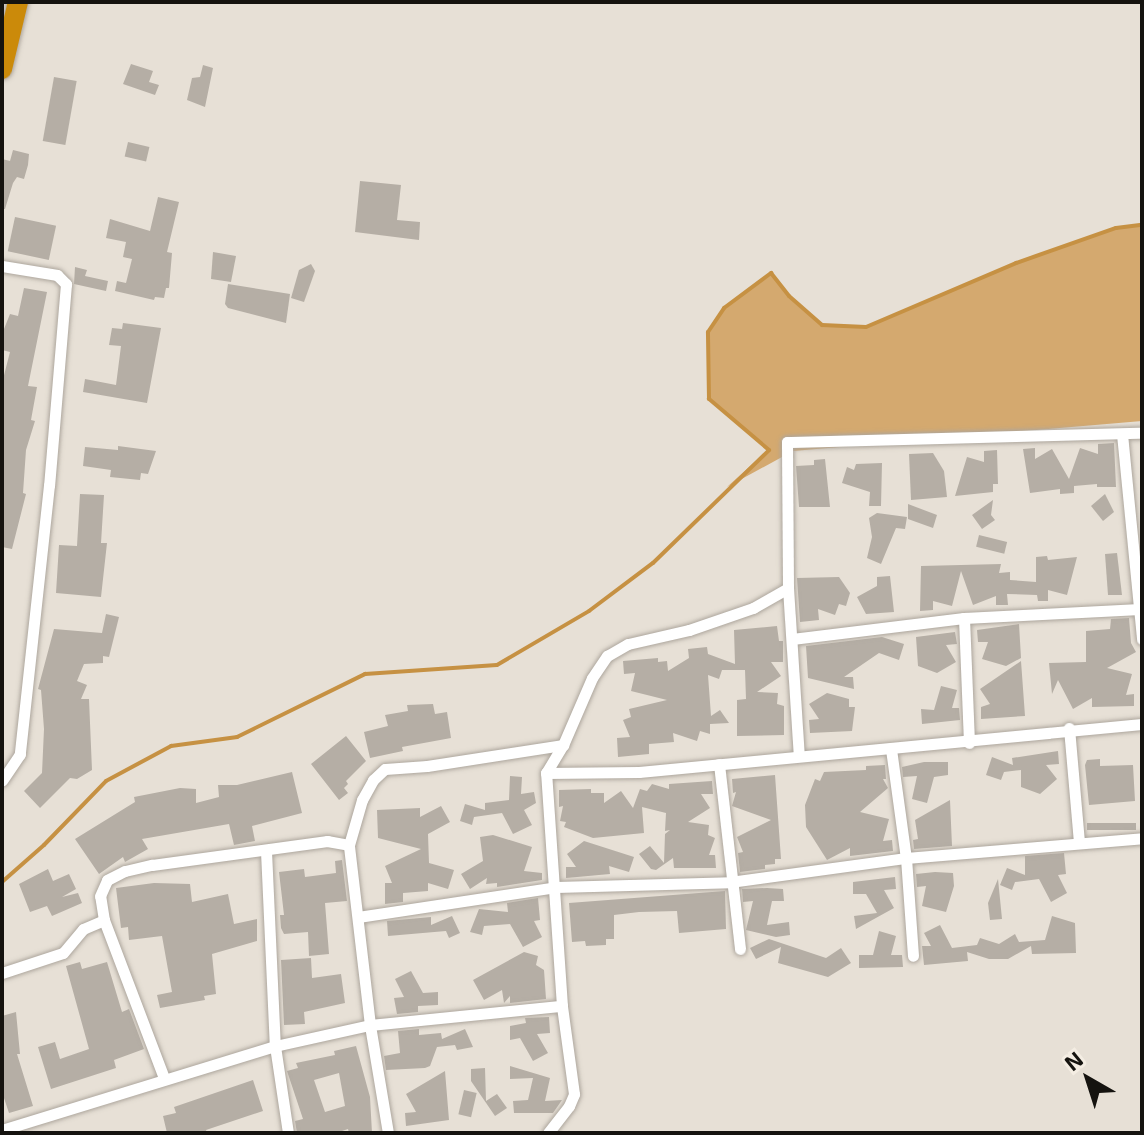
<!DOCTYPE html>
<html>
<head>
<meta charset="utf-8">
<style>
  body { margin:0 }
  #map { position:relative; width:1144px; height:1135px; overflow:hidden; background:#e7e0d6; font-family:"Exo 2",sans-serif }
  div>[style] { position:absolute }
  .green>* { inset:0; background:#d4a96f }
  .stream>* { height:4px; margin:-2px; padding:0 2px; transform-origin:2px; border-radius:2px; background:#c69143 }
  .building>* { inset:0; background:#b5aea5; transform-origin:0 0 }
  .roads { filter:drop-shadow(0 0 2px #ada69d) drop-shadow(0 0 2px #ada69d) }
  .street>* { height:11px; margin:-5.5px; padding:0 5.5px; transform-origin:5.5px; border-radius:5.5px; background:#fff }
  .highway>* { height:20px; margin:-10px; padding:0 10px; transform-origin:10px; border-radius:10px; background:#cb8a0a }
  span { translate:-50% -50%; white-space:nowrap; text-align:center; line-height:1.15; -webkit-text-stroke:8px #f4ede3; paint-order:stroke }
  .frame { position:absolute; inset:0; border:4px solid #15130f; pointer-events:none }
  .north { position:absolute; left:1048px; top:1039px; width:80px; height:80px; -webkit-text-stroke:6px #f4ede3; paint-order:stroke; rotate:321deg; font-size:22px; font-weight:700; line-height:32px; text-align:center; color:#15130f }
  .north::after { content:''; display:block; margin:auto; width:28px; height:36px; background:#15130f; clip-path:polygon(50% 0,100% 100%,50% 72%,0 100%) }
</style>
</head>
<body>
<div id="map">
  <div class="green">
    <i style="clip-path:polygon(1142px 225px,1142px 421px,793px 451px,727px 487px,768px 450px,709px 399px,708px 332px,724px 308px,771px 273px,789px 296px,822px 325px,866px 327px,1016px 263px,1116px 228px)"></i>
  </div>
  <div class="stream">
    <i style="left:2px;top:882px;width:56px;rotate:-41.4deg"></i>
    <i style="left:44px;top:845px;width:89px;rotate:-45.9deg"></i>
    <i style="left:106px;top:781px;width:74px;rotate:-28.3deg"></i>
    <i style="left:171px;top:746px;width:67px;rotate:-7.8deg"></i>
    <i style="left:237px;top:737px;width:143px;rotate:-26.2deg"></i>
    <i style="left:365px;top:674px;width:132px;rotate:-3.9deg"></i>
    <i style="left:497px;top:665px;width:107px;rotate:-30.4deg"></i>
    <i style="left:589px;top:611px;width:80px;rotate:-36.9deg"></i>
    <i style="left:653px;top:563px;width:162px;rotate:-44.2deg"></i>
    <i style="left:769px;top:450px;width:79px;rotate:-139.6deg"></i>
    <i style="left:709px;top:399px;width:67px;rotate:-90.9deg"></i>
    <i style="left:708px;top:332px;width:29px;rotate:-56deg"></i>
    <i style="left:724px;top:308px;width:59px;rotate:-36.7deg"></i>
    <i style="left:771px;top:273px;width:29px;rotate:52deg"></i>
    <i style="left:789px;top:296px;width:44px;rotate:41.3deg"></i>
    <i style="left:822px;top:325px;width:44px;rotate:2.6deg"></i>
    <i style="left:866px;top:327px;width:163px;rotate:-23.1deg"></i>
    <i style="left:1016px;top:263px;width:106px;rotate:-19.3deg"></i>
    <i style="left:1116px;top:228px;width:26px;rotate:-7deg"></i>
  </div>
  <div class="building">
    <i style="clip-path:polygon(131px 64px,153px 71px,149px 82px,159px 85px,155px 95px,123px 84px)"></i>
    <i style="clip-path:polygon(203px 65px,213px 68px,205px 107px,187px 100px,192px 78px,200px 77px)"></i>
    <i style="left:54px;top:77px;width:23px;height:65px;rotate:10deg"></i>
    <i style="left:128px;top:142px;width:22px;height:15px;rotate:13deg"></i>
    <i style="clip-path:polygon(13px 150px,29px 154px,28px 165px,24px 179px,17px 177px,13px 183px,5px 209px,2px 209px,2px 159px,10px 161px)"></i>
    <i style="clip-path:polygon(360px 181px,401px 185px,397px 220px,420px 222px,419px 240px,355px 232px)"></i>
    <i style="clip-path:polygon(158px 197px,179px 202px,167px 252px,172px 253px,169px 288px,166px 288px,164px 298px,155px 297px,154px 300px,115px 291px,117px 281px,126px 283px,132px 259px,123px 257px,126px 242px,106px 238px,110px 219px,150px 231px)"></i>
    <i style="left:15px;top:217px;width:42px;height:35px;rotate:12deg"></i>
    <i style="clip-path:polygon(213px 252px,236px 256px,231px 282px,211px 279px)"></i>
    <i style="clip-path:polygon(311px 264px,315px 271px,304px 302px,291px 298px,299px 270px)"></i>
    <i style="clip-path:polygon(75px 267px,87px 270px,85px 276px,108px 281px,106px 291px,74px 284px)"></i>
    <i style="clip-path:polygon(228px 284px,290px 294px,286px 323px,228px 308px,225px 304px)"></i>
    <i style="clip-path:polygon(24px 288px,47px 292px,28px 386px,37px 387px,31px 420px,35px 421px,26px 450px,23px 493px,26px 494px,12px 549px,2px 547px,2px 383px,10px 352px,2px 350px,2px 334px,10px 314px,18px 316px)"></i>
    <i style="clip-path:polygon(123px 323px,161px 328px,147px 403px,83px 392px,85px 379px,116px 385px,121px 346px,109px 345px,112px 328px,122px 329px)"></i>
    <i style="clip-path:polygon(1114px 443px,1116px 487px,1097px 487px,1097px 484px,1074px 486px,1074px 493px,1060px 494px,1060px 489px,1030px 493px,1023px 449px,1035px 448px,1035px 459px,1052px 449px,1069px 479px,1080px 448px,1098px 454px,1098px 444px)"></i>
    <i style="clip-path:polygon(118px 446px,156px 451px,148px 474px,141px 473px,140px 480px,110px 477px,111px 470px,83px 466px,85px 447px,118px 450px)"></i>
    <i style="clip-path:polygon(997px 450px,998px 484px,993px 484px,993px 492px,955px 496px,967px 457px,984px 462px,984px 451px)"></i>
    <i style="clip-path:polygon(933px 453px,944px 471px,947px 497px,911px 500px,909px 454px)"></i>
    <i style="clip-path:polygon(825px 459px,830px 507px,799px 507px,796px 466px,814px 465px,814px 460px)"></i>
    <i style="clip-path:polygon(882px 463px,881px 506px,869px 506px,870px 492px,842px 483px,847px 467px,854px 470px,856px 464px)"></i>
    <i style="clip-path:polygon(80px 494px,104px 495px,101px 543px,107px 543px,101px 597px,56px 593px,59px 545px,77px 546px)"></i>
    <i style="clip-path:polygon(1105px 494px,1114px 512px,1103px 521px,1091px 506px)"></i>
    <i style="clip-path:polygon(993px 500px,991px 515px,995px 520px,982px 529px,972px 515px)"></i>
    <i style="clip-path:polygon(908px 504px,937px 515px,933px 528px,908px 519px)"></i>
    <i style="clip-path:polygon(877px 513px,907px 517px,905px 529px,896px 528px,881px 564px,867px 558px,872px 537px,869px 518px)"></i>
    <i style="left:979px;top:535px;width:29px;height:12px;rotate:14deg"></i>
    <i style="clip-path:polygon(1117px 553px,1122px 595px,1108px 595px,1105px 554px)"></i>
    <i style="clip-path:polygon(1047px 556px,1048px 560px,1077px 557px,1067px 595px,1048px 590px,1048px 601px,1038px 601px,1037px 595px,1007px 594px,1008px 605px,996px 605px,996px 596px,973px 605px,961px 571px,952px 606px,933px 601px,933px 610px,920px 611px,921px 566px,1001px 564px,999px 573px,1010px 572px,1010px 580px,1036px 582px,1036px 557px)"></i>
    <i style="clip-path:polygon(890px 576px,894px 612px,866px 614px,857px 597px,877px 586px,877px 577px)"></i>
    <i style="clip-path:polygon(839px 577px,850px 593px,846px 606px,839px 604px,835px 615px,818px 609px,819px 620px,800px 622px,797px 578px)"></i>
    <i style="clip-path:polygon(106px 614px,119px 617px,109px 657px,103px 656px,103px 663px,84px 664px,77px 681px,87px 685px,81px 699px,89px 699px,92px 770px,77px 779px,70px 778px,40px 808px,24px 791px,42px 773px,44px 729px,41px 690px,38px 689px,54px 629px,102px 633px)"></i>
    <i style="clip-path:polygon(1129px 618px,1131px 643px,1136px 652px,1107px 668px,1132px 674px,1126px 695px,1134px 694px,1134px 706px,1092px 707px,1092px 698px,1073px 709px,1058px 680px,1052px 694px,1049px 663px,1086px 662px,1086px 631px,1110px 629px,1111px 619px)"></i>
    <i style="clip-path:polygon(1019px 624px,1021px 658px,1006px 666px,982px 659px,988px 642px,978px 642px,977px 630px)"></i>
    <i style="clip-path:polygon(777px 626px,779px 641px,783px 641px,783px 662px,771px 662px,781px 676px,757px 692px,778px 693px,777px 704px,784px 706px,784px 735px,737px 736px,737px 700px,746px 699px,745px 670px,722px 670px,719px 679px,708px 675px,711px 716px,720px 710px,729px 723px,710px 724px,710px 734px,700px 731px,697px 741px,673px 733px,674px 742px,649px 744px,649px 754px,618px 757px,617px 738px,630px 737px,623px 720px,631px 717px,629px 709px,667px 700px,631px 691px,635px 673px,624px 674px,623px 661px,658px 658px,658px 662px,667px 661px,668px 671px,689px 658px,688px 649px,707px 647px,708px 654px,735px 664px,734px 630px)"></i>
    <i style="clip-path:polygon(955px 632px,957px 644px,946px 645px,956px 662px,937px 673px,918px 666px,916px 637px)"></i>
    <i style="clip-path:polygon(882px 637px,904px 644px,899px 660px,879px 653px,844px 677px,853px 677px,854px 689px,808px 678px,806px 646px)"></i>
    <i style="clip-path:polygon(1021px 661px,1025px 716px,981px 719px,981px 707px,990px 704px,980px 689px)"></i>
    <i style="clip-path:polygon(941px 686px,957px 690px,952px 708px,959px 708px,960px 720px,922px 724px,921px 709px,934px 710px)"></i>
    <i style="clip-path:polygon(827px 693px,849px 699px,849px 707px,855px 707px,852px 731px,810px 733px,809px 720px,819px 719px,809px 704px)"></i>
    <i style="clip-path:polygon(433px 704px,435px 714px,447px 712px,451px 738px,402px 747px,403px 751px,370px 758px,364px 732px,388px 726px,385px 715px,408px 711px,407px 705px)"></i>
    <i style="clip-path:polygon(346px 736px,366px 761px,346px 781px,348px 784px,344px 788px,348px 793px,339px 800px,311px 764px)"></i>
    <i style="clip-path:polygon(1058px 751px,1059px 764px,1046px 765px,1057px 779px,1040px 794px,1021px 787px,1021px 770px,1004px 772px,1001px 780px,986px 775px,992px 757px,1013px 765px,1012px 758px)"></i>
    <i style="clip-path:polygon(1100px 759px,1100px 766px,1133px 765px,1135px 801px,1089px 805px,1085px 765px,1087px 760px)"></i>
    <i style="clip-path:polygon(924px 762px,948px 762px,948px 775px,934px 777px,927px 803px,912px 799px,917px 776px,903px 777px,902px 767px)"></i>
    <i style="clip-path:polygon(885px 765px,886px 779px,883px 779px,888px 788px,860px 812px,889px 819px,883px 841px,892px 840px,893px 851px,850px 856px,850px 848px,827px 860px,806px 827px,805px 805px,815px 779px,820px 781px,824px 772px,866px 770px,866px 766px)"></i>
    <i style="clip-path:polygon(292px 772px,302px 813px,252px 826px,255px 841px,234px 845px,229px 824px,142px 839px,148px 849px,125px 862px,123px 857px,99px 874px,75px 839px,135px 802px,134px 797px,180px 788px,196px 789px,196px 803px,219px 797px,218px 785px,237px 785px)"></i>
    <i style="clip-path:polygon(775px 775px,781px 859px,775px 859px,775px 864px,765px 865px,765px 869px,740px 872px,738px 853px,743px 852px,737px 837px,771px 820px,732px 806px,736px 792px,733px 793px,732px 779px)"></i>
    <i style="clip-path:polygon(510px 776px,522px 777px,521px 794px,534px 792px,536px 803px,524px 810px,532px 825px,513px 834px,502px 813px,474px 817px,472px 825px,460px 821px,465px 804px,485px 810px,485px 803px,509px 800px)"></i>
    <i style="clip-path:polygon(712px 781px,713px 794px,701px 794px,710px 808px,688px 822px,709px 825px,708px 835px,715px 838px,709px 855px,715px 855px,716px 868px,674px 868px,673px 858px,656px 870px,651px 869px,639px 854px,650px 846px,664px 863px,665px 834px,670px 830px,665px 831px,666px 813px,642px 807px,644px 833px,593px 838px,564px 827px,566px 822px,560px 821px,563px 806px,559px 807px,559px 790px,591px 789px,591px 793px,604px 793px,604px 803px,621px 791px,633px 808px,640px 789px,647px 791px,652px 784px,669px 789px,669px 784px)"></i>
    <i style="clip-path:polygon(950px 800px,952px 846px,914px 849px,913px 840px,918px 839px,915px 820px)"></i>
    <i style="clip-path:polygon(441px 806px,450px 822px,428px 834px,429px 863px,454px 870px,448px 889px,428px 883px,428px 891px,403px 893px,403px 902px,385px 904px,385px 883px,392px 883px,385px 866px,421px 849px,378px 838px,377px 810px,420px 808px,420px 817px)"></i>
    <i style="left:1136px;top:823px;width:7px;height:49px;rotate:90deg"></i>
    <i style="clip-path:polygon(493px 835px,532px 847px,524px 871px,542px 873px,542px 880px,497px 887px,497px 883px,486px 884px,487px 878px,470px 889px,461px 874px,483px 861px,480px 837px)"></i>
    <i style="clip-path:polygon(584px 841px,634px 857px,629px 872px,609px 866px,610px 874px,566px 878px,566px 867px,576px 867px,567px 854px)"></i>
    <i style="clip-path:polygon(1064px 853px,1066px 874px,1058px 875px,1067px 893px,1051px 902px,1039px 879px,1015px 882px,1012px 890px,1000px 885px,1007px 868px,1025px 875px,1025px 856px)"></i>
    <i style="clip-path:polygon(342px 860px,347px 901px,325px 903px,329px 954px,309px 956px,308px 932px,284px 934px,281px 928px,280px 915px,284px 915px,279px 872px,304px 869px,305px 877px,336px 873px,335px 861px)"></i>
    <i style="clip-path:polygon(48px 869px,53px 881px,69px 874px,76px 889px,62px 897px,78px 893px,82px 903px,52px 916px,47px 906px,30px 912px,19px 884px)"></i>
    <i style="clip-path:polygon(935px 872px,953px 873px,954px 886px,946px 912px,922px 906px,926px 886px,917px 887px,916px 874px)"></i>
    <i style="clip-path:polygon(895px 877px,896px 889px,884px 890px,894px 908px,856px 929px,854px 916px,877px 913px,866px 894px,853px 894px,853px 882px)"></i>
    <i style="clip-path:polygon(998px 879px,1002px 919px,990px 920px,988px 903px)"></i>
    <i style="clip-path:polygon(154px 883px,190px 884px,192px 902px,228px 894px,234px 924px,257px 919px,257px 941px,212px 954px,216px 994px,204px 996px,205px 1000px,160px 1008px,157px 995px,172px 992px,162px 936px,129px 940px,128px 927px,121px 928px,116px 888px)"></i>
    <i style="clip-path:polygon(767px 888px,783px 889px,784px 901px,772px 901px,767px 925px,789px 922px,790px 935px,776px 937px,746px 930px,753px 901px,743px 902px,742px 889px)"></i>
    <i style="clip-path:polygon(725px 891px,726px 929px,679px 933px,677px 911px,639px 912px,614px 915px,614px 939px,606px 939px,606px 945px,586px 946px,585px 941px,572px 942px,569px 903px)"></i>
    <i style="clip-path:polygon(538px 898px,540px 920px,534px 921px,542px 937px,523px 947px,510px 924px,484px 926px,482px 935px,470px 932px,479px 909px,508px 912px,507px 903px)"></i>
    <i style="clip-path:polygon(452px 916px,460px 933px,449px 938px,446px 931px,388px 936px,387px 921px,431px 917px,431px 925px)"></i>
    <i style="clip-path:polygon(1052px 916px,1075px 923px,1076px 953px,1032px 954px,1031px 946px,1008px 959px,989px 959px,967px 952px,968px 961px,924px 965px,922px 946px,931px 946px,924px 933px,940px 925px,952px 948px,977px 945px,980px 938px,999px 944px,1015px 934px,1019px 942px,1045px 940px)"></i>
    <i style="clip-path:polygon(879px 931px,896px 936px,891px 955px,902px 955px,903px 967px,859px 968px,859px 955px,873px 955px)"></i>
    <i style="clip-path:polygon(769px 939px,826px 958px,841px 948px,851px 963px,828px 977px,778px 963px,781px 947px,756px 959px,750px 948px)"></i>
    <i style="clip-path:polygon(524px 952px,538px 956px,536px 965px,544px 970px,546px 999px,510px 1003px,510px 996px,504px 1003px,502px 990px,484px 1000px,473px 980px)"></i>
    <i style="clip-path:polygon(311px 958px,312px 978px,341px 974px,345px 1003px,304px 1012px,305px 1024px,284px 1025px,281px 960px)"></i>
    <i style="clip-path:polygon(80px 962px,82px 969px,107px 962px,122px 1012px,129px 1009px,144px 1049px,114px 1060px,116px 1068px,51px 1089px,38px 1047px,55px 1042px,60px 1059px,89px 1049px,66px 966px)"></i>
    <i style="clip-path:polygon(411px 971px,423px 993px,438px 992px,438px 1005px,418px 1006px,418px 1012px,397px 1014px,394px 998px,404px 997px,395px 979px)"></i>
    <i style="clip-path:polygon(16px 1012px,20px 1054px,17px 1054px,33px 1106px,9px 1113px,2px 1092px,2px 1016px)"></i>
    <i style="clip-path:polygon(549px 1017px,550px 1033px,537px 1034px,548px 1053px,533px 1061px,520px 1038px,510px 1040px,510px 1026px,526px 1023px,525px 1018px)"></i>
    <i style="clip-path:polygon(419px 1029px,419px 1035px,441px 1033px,442px 1039px,465px 1029px,473px 1047px,457px 1050px,455px 1045px,437px 1047px,430px 1066px,425px 1068px,386px 1070px,384px 1056px,400px 1053px,398px 1031px)"></i>
    <i style="clip-path:polygon(evenodd,356px 1046px,370px 1097px,372px 1133px,349px 1133px,348px 1129px,336px 1133px,297px 1133px,295px 1121px,303px 1119px,287px 1071px,298px 1068px,296px 1063px,335px 1055px,334px 1051px,356px 1046px,339px 1073px,345px 1106px,325px 1112px,314px 1080px,339px 1073px)"></i>
    <i style="clip-path:polygon(510px 1066px,550px 1078px,545px 1101px,562px 1100px,553px 1113px,514px 1113px,513px 1101px,528px 1100px,533px 1078px,510px 1079px)"></i>
    <i style="clip-path:polygon(485px 1068px,486px 1101px,497px 1094px,507px 1108px,495px 1116px,471px 1081px,471px 1069px)"></i>
    <i style="clip-path:polygon(445px 1071px,449px 1120px,406px 1126px,405px 1113px,416px 1112px,406px 1094px)"></i>
    <i style="clip-path:polygon(253px 1080px,263px 1111px,206px 1130px,207px 1133px,167px 1133px,163px 1116px,176px 1113px,174px 1107px)"></i>
    <i style="left:464px;top:1090px;width:13px;height:25px;rotate:13deg"></i>
  </div>
  <div class="roads">
    <div class="street">
      <i style="left:2px;top:266px;width:56px;rotate:9.3deg"></i>
      <i style="left:57px;top:275px;width:13px;rotate:45deg"></i>
      <i style="left:66px;top:284px;width:202px;rotate:94.8deg"></i>
      <i style="left:49px;top:485px;width:271px;rotate:96.2deg"></i>
      <i style="left:20px;top:754px;width:32px;rotate:124deg"></i>
      <i style="left:1122px;top:434px;width:206px;rotate:84.4deg"></i>
      <i style="left:788px;top:588px;width:168px;rotate:86.3deg"></i>
      <i style="left:964px;top:618px;width:125px;rotate:87.7deg"></i>
      <i style="left:792px;top:639px;width:173px;rotate:-7deg"></i>
      <i style="left:964px;top:618px;width:176px;rotate:-2.9deg"></i>
      <i style="left:1069px;top:728px;width:115px;rotate:85deg"></i>
      <i style="left:891px;top:749px;width:110px;rotate:82.2deg"></i>
      <i style="left:906px;top:858px;width:98px;rotate:85.9deg"></i>
      <i style="left:719px;top:764px;width:186px;rotate:83.5deg"></i>
      <i style="left:546px;top:773px;width:93px;rotate:-0.6deg"></i>
      <i style="left:639px;top:772px;width:505px;rotate:-5.45deg"></i>
      <i style="left:266px;top:851px;width:195px;rotate:87.4deg"></i>
      <i style="left:275px;top:1046px;width:88px;rotate:81.5deg"></i>
      <i style="left:358px;top:917px;width:200px;rotate:-8.6deg"></i>
      <i style="left:556px;top:887px;width:174px;rotate:-1.6deg"></i>
      <i style="left:730px;top:882px;width:178px;rotate:-7.8deg"></i>
      <i style="left:906px;top:858px;width:237px;rotate:-4.8deg"></i>
      <i style="left:2px;top:973px;width:64px;rotate:-18.2deg"></i>
      <i style="left:63px;top:953px;width:31px;rotate:-50deg"></i>
      <i style="left:83px;top:929px;width:23px;rotate:-23deg"></i>
      <i style="left:164px;top:1078px;width:169px;rotate:-110.8deg"></i>
      <i style="left:104px;top:920px;width:24px;rotate:-99deg"></i>
      <i style="left:100px;top:896px;width:17px;rotate:-66deg"></i>
      <i style="left:107px;top:880px;width:20px;rotate:-27deg"></i>
      <i style="left:125px;top:871px;width:28px;rotate:-13deg"></i>
      <i style="left:152px;top:865px;width:177px;rotate:-7.8deg"></i>
      <i style="left:327px;top:841px;width:22px;rotate:10deg"></i>
      <i style="left:2px;top:1130px;width:286px;rotate:-17.1deg"></i>
      <i style="left:275px;top:1046px;width:97px;rotate:-12.5deg"></i>
      <i style="left:370px;top:1025px;width:193px;rotate:-5.7deg"></i>
      <i style="left:388px;top:1133px;width:109px;rotate:-99.5deg"></i>
      <i style="left:370px;top:1025px;width:181px;rotate:-96.7deg"></i>
      <i style="left:349px;top:845px;width:47px;rotate:-73.9deg"></i>
      <i style="left:362px;top:800px;width:23px;rotate:-61deg"></i>
      <i style="left:373px;top:780px;width:16px;rotate:-43deg"></i>
      <i style="left:385px;top:769px;width:42px;rotate:-4.1deg"></i>
      <i style="left:427px;top:766px;width:138px;rotate:-8.8deg"></i>
      <i style="left:548px;top:1133px;width:34px;rotate:-52deg"></i>
      <i style="left:569px;top:1106px;width:13px;rotate:-67deg"></i>
      <i style="left:574px;top:1094px;width:89px;rotate:-97.8deg"></i>
      <i style="left:562px;top:1006px;width:234px;rotate:-93.9deg"></i>
      <i style="left:546px;top:773px;width:33px;rotate:-59deg"></i>
      <i style="left:563px;top:745px;width:73px;rotate:-66.6deg"></i>
      <i style="left:592px;top:678px;width:27px;rotate:-56deg"></i>
      <i style="left:607px;top:656px;width:24px;rotate:-30deg"></i>
      <i style="left:628px;top:644px;width:63px;rotate:-12.9deg"></i>
      <i style="left:689px;top:630px;width:68px;rotate:-19deg"></i>
      <i style="left:753px;top:608px;width:40px;rotate:-29.7deg"></i>
      <i style="left:788px;top:588px;width:146px;rotate:-90.4deg"></i>
      <i style="left:787px;top:442px;width:355px;rotate:-1.5deg"></i>
    </div>
    <div class="highway">
      <i style="left:2px;top:69px;width:69px;rotate:-76.6deg"></i>
    </div>
  </div>
  <div class="frame"></div>
  <div class="north">N</div>
</div>
</body>
</html>
